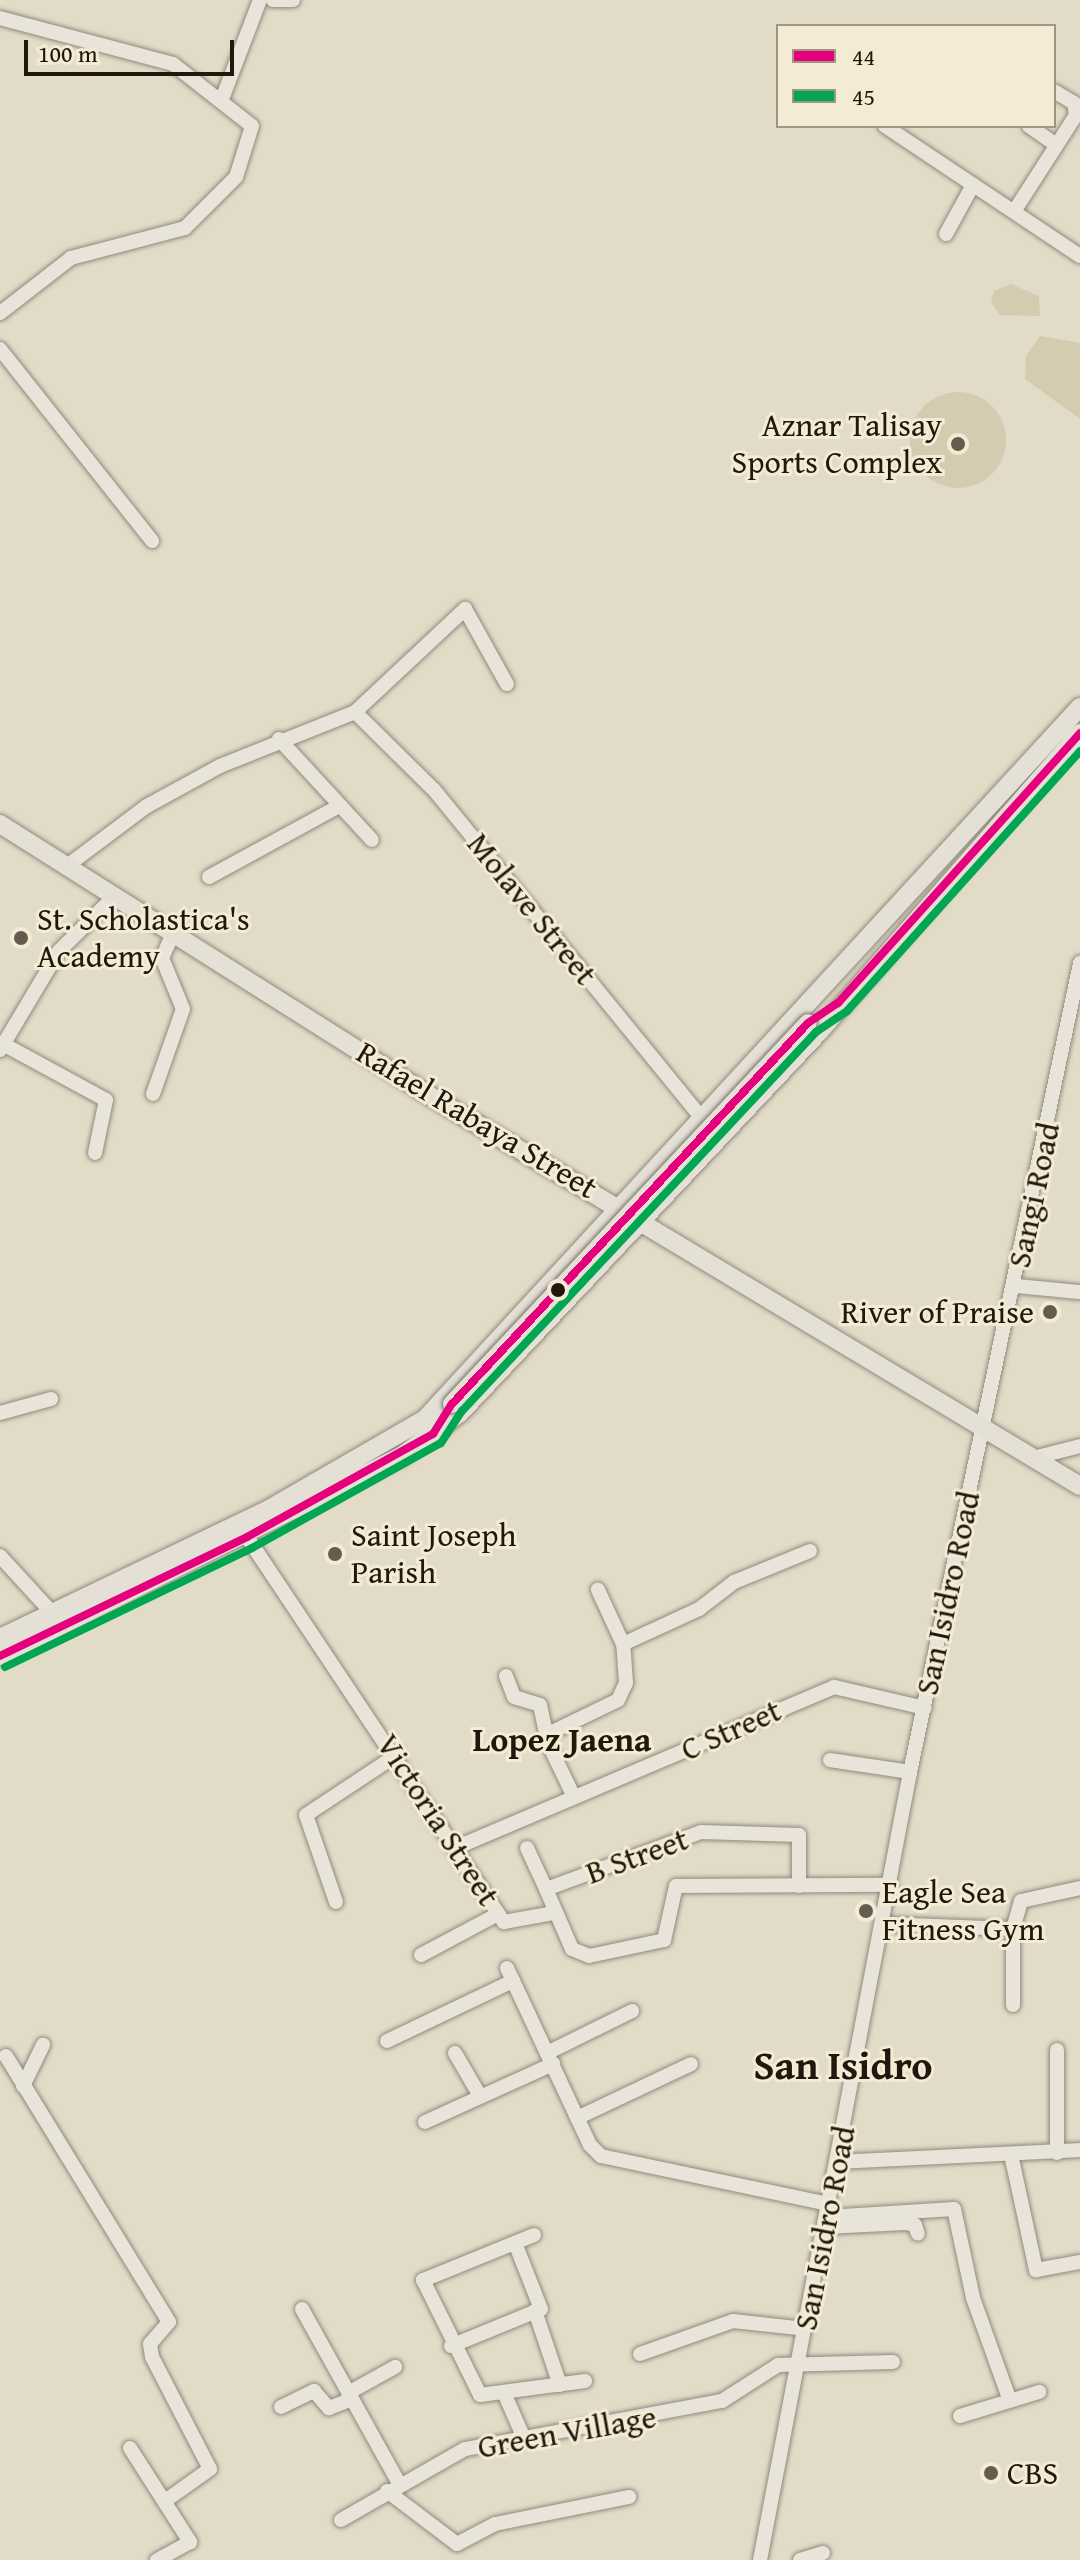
<!DOCTYPE html>
<html>
<head>
<meta charset="utf-8">
<style>
  body { margin:0 }
  #map { position:relative; width:1080px; height:2560px; overflow:hidden; background:#e2dbc7; font-family:"Gentium Book Plus",serif }
  div>[style] { position:absolute }
  .green>* { inset:0; background:#d5cbb0 }
  .round { border-radius:50% }
  .roads { filter:drop-shadow(0 0 2px #908a7e) drop-shadow(0 0 2px #908a7e) }
  .minor>* { height:14px; margin:-7px; padding:0 7px; transform-origin:7px; border-radius:7px; background:#e8e4da }
  .major>* { height:18px; margin:-9px; padding:0 9px; transform-origin:9px; border-radius:9px; background:#e4e0d5 }
  .bridges { filter:drop-shadow(0 0 2px #756f65) drop-shadow(0 0 2px #756f65) }
  .major-bridge>* { height:18px; margin:-9px; padding:0 9px; transform-origin:9px; border-radius:9px; background:#e4e0d5 }
  .bus-1>* { height:8px; margin:-4px; padding:0 4px; transform-origin:4px; border-radius:4px; background:#e5007d }
  .bus-2>* { height:8px; margin:-4px; padding:0 4px; transform-origin:4px; border-radius:4px; background:#00a651 }
  .dots>* { width:22px; height:22px; translate:-50% -50%; box-sizing:border-box; border:4px solid #f3ebd3; border-radius:50% }
  span { translate:-50% -50%; white-space:nowrap; text-align:center; line-height:1.15; -webkit-text-stroke:6px #f3ebd3; paint-order:stroke }
  .poi-label { font-size:32px; color:#21170e }
  .right { translate:-100% -50%; text-align:right }
  .left { translate:0 -50%; text-align:left }
  .street-label { font-size:32px; color:#21170e }
  .neighbourhood-label { font-size:34px; color:#21170e; font-weight:700 }
  .district-label { font-size:40px; color:#21170e; font-weight:700 }
  .legend { position:absolute; left:776px; top:24px; width:280px; height:104px; box-sizing:border-box; background:#f3ebd3; border:2px solid #9f9684; margin:0; padding:10px 14px; list-style:none; font-size:24px; color:#21170e }
  .legend li { display:flex; align-items:center; gap:16px; height:40px }
  .legend b { width:40px; border:2px solid #9f9684 }
  .scale { position:absolute; left:24px; top:40px; width:210px; height:36px; box-sizing:border-box; border:4px solid #21170e; border-top:0; padding-left:10px; font-size:24px; line-height:28px; white-space:nowrap; color:#21170e; -webkit-text-stroke:6px #f3ebd3; paint-order:stroke }
</style>
</head>
<body>
<div id="map">
  <div class="green">
    <i style="clip-path:polygon(1011px 284px,1039px 296px,1040px 316px,1000px 315px,991px 302px,994px 291px)"></i>
    <i style="clip-path:polygon(1040px 336px,1080px 343px,1080px 419px,1025px 379px,1026px 356px)"></i>
    <i class="round" style="left:910px;top:392px;width:96px;height:96px"></i>
  </div>
  <div class="roads">
    <div class="minor">
      <i style="left:273px;top:0;width:20px"></i>
      <i style="left:0;top:18px;width:179px;rotate:14.9deg"></i>
      <i style="left:173px;top:64px;width:100px;rotate:38.1deg"></i>
      <i style="left:252px;top:126px;width:53px;rotate:107.4deg"></i>
      <i style="left:236px;top:177px;width:72px;rotate:135deg"></i>
      <i style="left:185px;top:228px;width:118px;rotate:165.3deg"></i>
      <i style="left:71px;top:258px;width:90px;rotate:142.2deg"></i>
      <i style="left:222px;top:99px;width:106px;rotate:-69deg"></i>
      <i style="left:885px;top:126px;width:234px;rotate:33.7deg"></i>
      <i style="left:1029px;top:126px;width:32px;rotate:35deg"></i>
      <i style="left:1015px;top:210px;width:113px;rotate:-57.3deg"></i>
      <i style="left:1076px;top:115px;width:12px;rotate:-99deg"></i>
      <i style="left:1074px;top:103px;width:23px;rotate:-149deg"></i>
      <i style="left:946px;top:234px;width:56px;rotate:-61.1deg"></i>
      <i style="left:0;top:349px;width:245px;rotate:51.6deg"></i>
      <i style="left:355px;top:712px;width:112px;rotate:44.6deg"></i>
      <i style="left:435px;top:791px;width:418px;rotate:50.8deg"></i>
      <i style="left:279px;top:739px;width:137px;rotate:47.4deg"></i>
      <i style="left:67px;top:866px;width:100px;rotate:-36.9deg"></i>
      <i style="left:147px;top:806px;width:83px;rotate:-28.7deg"></i>
      <i style="left:220px;top:766px;width:145px;rotate:-21.8deg"></i>
      <i style="left:355px;top:712px;width:151px;rotate:-43.1deg"></i>
      <i style="left:465px;top:609px;width:86px;rotate:60.8deg"></i>
      <i style="left:209px;top:877px;width:148px;rotate:-28.6deg"></i>
      <i style="left:3px;top:1044px;width:117px;rotate:28.5deg"></i>
      <i style="left:106px;top:1100px;width:54px;rotate:101.7deg"></i>
      <i style="left:0;top:1050px;width:115px;rotate:-59.2deg"></i>
      <i style="left:59px;top:951px;width:76px;rotate:-44.5deg"></i>
      <i style="left:153px;top:1094px;width:90px;rotate:-70.6deg"></i>
      <i style="left:183px;top:1009px;width:55px;rotate:-112.4deg"></i>
      <i style="left:162px;top:958px;width:24px;rotate:-66deg"></i>
      <i style="left:1016px;top:1286px;width:64px;rotate:5.4deg"></i>
      <i style="left:0;top:1413px;width:53px;rotate:-15.4deg"></i>
      <i style="left:1033px;top:1458px;width:49px;rotate:-14.3deg"></i>
      <i style="left:247px;top:1537px;width:463px;rotate:56.3deg"></i>
      <i style="left:504px;top:1922px;width:51px;rotate:-10.2deg"></i>
      <i style="left:0;top:1556px;width:81px;rotate:47.5deg"></i>
      <i style="left:623px;top:1644px;width:84px;rotate:-24.7deg"></i>
      <i style="left:699px;top:1609px;width:44px;rotate:-37.6deg"></i>
      <i style="left:734px;top:1582px;width:82px;rotate:-22.2deg"></i>
      <i style="left:506px;top:1676px;width:22px;rotate:69deg"></i>
      <i style="left:514px;top:1697px;width:27px;rotate:17deg"></i>
      <i style="left:540px;top:1705px;width:39px;rotate:78deg"></i>
      <i style="left:548px;top:1743px;width:60px;rotate:64.3deg"></i>
      <i style="left:548px;top:1734px;width:78px;rotate:-25.9deg"></i>
      <i style="left:618px;top:1700px;width:19px;rotate:-65deg"></i>
      <i style="left:626px;top:1683px;width:39px;rotate:-94deg"></i>
      <i style="left:623px;top:1644px;width:60px;rotate:-114.8deg"></i>
      <i style="left:830px;top:1760px;width:81px;rotate:8.5deg"></i>
      <i style="left:455px;top:1848px;width:412px;rotate:-23deg"></i>
      <i style="left:834px;top:1687px;width:93px;rotate:13deg"></i>
      <i style="left:527px;top:1848px;width:45px;rotate:65.1deg"></i>
      <i style="left:799px;top:1886px;width:51px;rotate:-90deg"></i>
      <i style="left:799px;top:1835px;width:98px;rotate:-178.2deg"></i>
      <i style="left:701px;top:1832px;width:165px;rotate:159.8deg"></i>
      <i style="left:546px;top:1889px;width:65px;rotate:66.6deg"></i>
      <i style="left:572px;top:1949px;width:18px;rotate:22deg"></i>
      <i style="left:589px;top:1956px;width:77px;rotate:-12deg"></i>
      <i style="left:664px;top:1940px;width:55px;rotate:-77.5deg"></i>
      <i style="left:676px;top:1886px;width:215px;rotate:-0.3deg"></i>
      <i style="left:336px;top:1902px;width:92px;rotate:-109deg"></i>
      <i style="left:306px;top:1815px;width:110px;rotate:-33.5deg"></i>
      <i style="left:883px;top:1924px;width:130px;rotate:2.2deg"></i>
      <i style="left:1013px;top:1929px;width:29px;rotate:-74deg"></i>
      <i style="left:1021px;top:1901px;width:60px;rotate:-12.4deg"></i>
      <i style="left:1013px;top:1929px;width:76px;rotate:90deg"></i>
      <i style="left:421px;top:1955px;width:87px;rotate:-28deg"></i>
      <i style="left:507px;top:1968px;width:195px;rotate:64.9deg"></i>
      <i style="left:590px;top:2145px;width:16px;rotate:45deg"></i>
      <i style="left:601px;top:2156px;width:233px;rotate:11.9deg"></i>
      <i style="left:387px;top:2041px;width:140px;rotate:-25.5deg"></i>
      <i style="left:1057px;top:2050px;width:103px;rotate:90deg"></i>
      <i style="left:455px;top:2053px;width:50px;rotate:59.8deg"></i>
      <i style="left:547px;top:2053px;width:95px;rotate:-26.3deg"></i>
      <i style="left:6px;top:2056px;width:312px;rotate:58.5deg"></i>
      <i style="left:169px;top:2322px;width:29px;rotate:131deg"></i>
      <i style="left:150px;top:2344px;width:13px;rotate:81deg"></i>
      <i style="left:152px;top:2357px;width:126px;rotate:62.6deg"></i>
      <i style="left:210px;top:2469px;width:55px;rotate:144.6deg"></i>
      <i style="left:23px;top:2086px;width:46px;rotate:-64deg"></i>
      <i style="left:577px;top:2118px;width:126px;rotate:-25.3deg"></i>
      <i style="left:425px;top:2122px;width:141px;rotate:-24.4deg"></i>
      <i style="left:1012px;top:2159px;width:114px;rotate:77.8deg"></i>
      <i style="left:1036px;top:2270px;width:45px;rotate:-10.3deg"></i>
      <i style="left:838px;top:2162px;width:242px;rotate:-2.8deg"></i>
      <i style="left:827px;top:2217px;width:127px;rotate:-3.6deg"></i>
      <i style="left:954px;top:2209px;width:91px;rotate:77.9deg"></i>
      <i style="left:973px;top:2298px;width:109px;rotate:70.2deg"></i>
      <i style="left:825px;top:2227px;width:80px;rotate:-2.9deg"></i>
      <i style="left:905px;top:2223px;width:10px;rotate:11deg"></i>
      <i style="left:915px;top:2225px;width:9px;rotate:72deg"></i>
      <i style="left:534px;top:2235px;width:120px;rotate:157.9deg"></i>
      <i style="left:423px;top:2280px;width:128px;rotate:63.6deg"></i>
      <i style="left:480px;top:2395px;width:106px;rotate:-7.6deg"></i>
      <i style="left:302px;top:2309px;width:199px;rotate:60.9deg"></i>
      <i style="left:535px;top:2311px;width:78px;rotate:71.3deg"></i>
      <i style="left:451px;top:2346px;width:97px;rotate:-22.3deg"></i>
      <i style="left:541px;top:2309px;width:71px;rotate:-111.5deg"></i>
      <i style="left:640px;top:2354px;width:99px;rotate:-19.5deg"></i>
      <i style="left:733px;top:2321px;width:72px;rotate:6.3deg"></i>
      <i style="left:348px;top:2393px;width:54px;rotate:-29deg"></i>
      <i style="left:505px;top:2395px;width:45px;rotate:66.3deg"></i>
      <i style="left:281px;top:2407px;width:37px;rotate:-26deg"></i>
      <i style="left:314px;top:2391px;width:23px;rotate:49deg"></i>
      <i style="left:329px;top:2408px;width:25px;rotate:-21deg"></i>
      <i style="left:960px;top:2416px;width:83px;rotate:-16.9deg"></i>
      <i style="left:130px;top:2448px;width:112px;rotate:57.4deg"></i>
      <i style="left:190px;top:2542px;width:38px;rotate:151deg"></i>
      <i style="left:387px;top:2491px;width:88px;rotate:37.1deg"></i>
      <i style="left:457px;top:2544px;width:43px;rotate:-27.8deg"></i>
      <i style="left:495px;top:2524px;width:137px;rotate:-11.4deg"></i>
      <i style="left:341px;top:2520px;width:143px;rotate:-29.8deg"></i>
      <i style="left:465px;top:2449px;width:261px;rotate:-10.6deg"></i>
      <i style="left:722px;top:2401px;width:67px;rotate:-32.7deg"></i>
      <i style="left:778px;top:2365px;width:115px;rotate:-1.5deg"></i>
      <i style="left:760px;top:2560px;width:802px;rotate:-79.22deg"></i>
      <i style="left:910px;top:1772px;width:827px;rotate:-78.13deg"></i>
      <i style="left:800px;top:2560px;width:24px;rotate:-17deg"></i>
    </div>
    <div class="major">
      <i style="left:0;top:824px;width:499px;rotate:32.3deg"></i>
      <i style="left:422px;top:1091px;width:767px;rotate:30.98deg"></i>
      <i style="left:424px;top:1420px;width:969px;rotate:-47.38deg"></i>
      <i style="left:0;top:1638px;width:298px;rotate:-25.6deg"></i>
      <i style="left:269px;top:1509px;width:188px;rotate:-30deg"></i>
      <i style="left:0;top:1656px;width:447px;rotate:-26.5deg"></i>
      <i style="left:400px;top:1457px;width:74px;rotate:-36.3deg"></i>
      <i style="left:460px;top:1413px;width:523px;rotate:-46.7deg"></i>
      <i style="left:819px;top:1032px;width:397px;rotate:-48.9deg"></i>
    </div>
  </div>
  <div class="bridges">
    <div class="major-bridge">
      <i style="left:452px;top:1404px;width:521px;rotate:-46.94deg"></i>
    </div>
  </div>
  <div class="bus-1">
    <i style="left:0;top:1656px;width:274px;rotate:-25.7deg"></i>
    <i style="left:247px;top:1537px;width:213px;rotate:-29deg"></i>
    <i style="left:433px;top:1434px;width:36px;rotate:-58deg"></i>
    <i style="left:452px;top:1404px;width:521px;rotate:-46.94deg"></i>
    <i style="left:808px;top:1023px;width:36px;rotate:-34deg"></i>
    <i style="left:838px;top:1003px;width:363px;rotate:-48.1deg"></i>
  </div>
  <div class="bus-2">
    <i style="left:5px;top:1667px;width:274px;rotate:-25.7deg"></i>
    <i style="left:252px;top:1548px;width:216px;rotate:-29.1deg"></i>
    <i style="left:441px;top:1443px;width:38px;rotate:-57deg"></i>
    <i style="left:462px;top:1411px;width:519px;rotate:-46.95deg"></i>
    <i style="left:816px;top:1032px;width:37px;rotate:-34deg"></i>
    <i style="left:847px;top:1011px;width:349px;rotate:-48.1deg"></i>
  </div>
  <div class="dots">
    <i style="left:958px;top:444px;background:#655c4f"></i>
    <i style="left:21px;top:938px;background:#655c4f"></i>
    <i style="left:558px;top:1290px;background:#21170e"></i>
    <i style="left:1050px;top:1312px;background:#655c4f"></i>
    <i style="left:335px;top:1554px;background:#655c4f"></i>
    <i style="left:866px;top:1911px;background:#655c4f"></i>
    <i style="left:991px;top:2473px;background:#655c4f"></i>
  </div>
  <div class="poi-label">
    <span class="right" style="left:942px;top:444px">Aznar Talisay<br>Sports Complex</span>
    <span class="left" style="left:37px;top:938px">St. Scholastica's<br>Academy</span>
    <span class="right" style="left:1034px;top:1312px">River of Praise</span>
    <span class="left" style="left:351px;top:1554px">Saint Joseph<br>Parish</span>
    <span class="left" style="left:882px;top:1911px">Eagle Sea<br>Fitness Gym</span>
    <span class="left" style="left:1007px;top:2473px">CBS</span>
  </div>
  <div class="street-label">
    <span style="left:532px;top:909px;rotate:51deg">Molave Street</span>
    <span style="left:477px;top:1120px;rotate:31deg">Rafael Rabaya Street</span>
    <span style="left:1034px;top:1195px;rotate:-78deg">Sangi Road</span>
    <span style="left:948px;top:1593px;rotate:-78deg">San Isidro Road</span>
    <span style="left:731px;top:1730px;rotate:-24deg">C Street</span>
    <span style="left:438px;top:1820px;rotate:57deg">Victoria Street</span>
    <span style="left:637px;top:1856px;rotate:-20deg">B Street</span>
    <span style="left:825px;top:2228px;rotate:-79deg">San Isidro Road</span>
    <span style="left:567px;top:2432px;rotate:-10deg">Green Village</span>
  </div>
  <div class="neighbourhood-label">
    <span style="left:562px;top:1739px">Lopez Jaena</span>
  </div>
  <div class="district-label">
    <span style="left:843px;top:2065px">San Isidro</span>
  </div>
  <ul class="legend">
  <li><b style="height:10px;background:#e5007d"></b>44</li>
  <li><b style="height:10px;background:#00a651"></b>45</li>
  </ul>
  <div class="scale">100 m</div>
</div>
</body>
</html>
